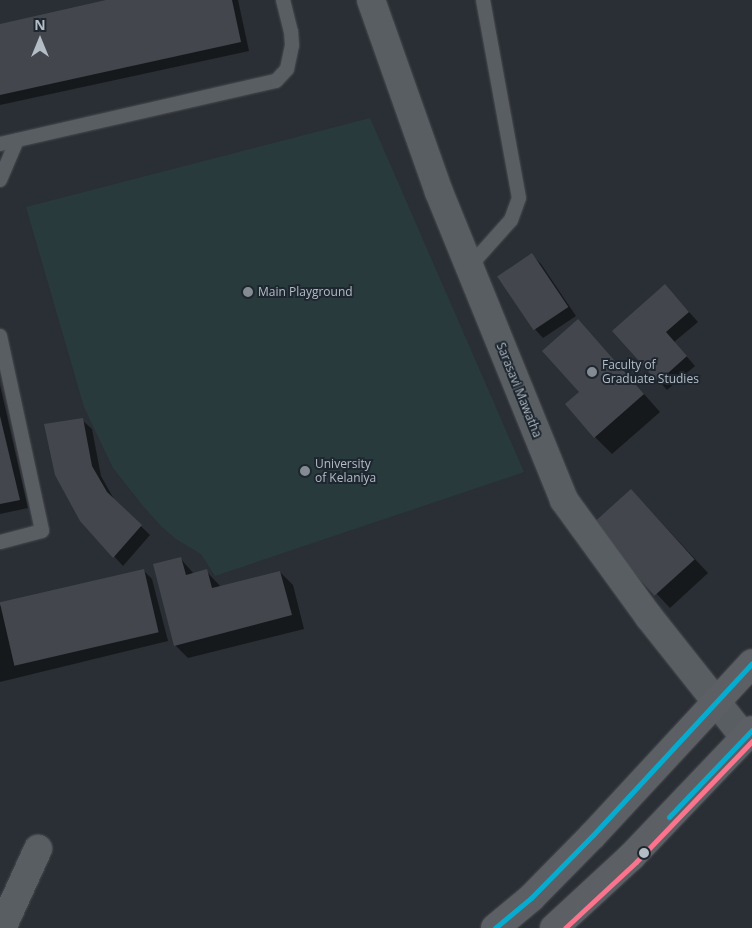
<!DOCTYPE html>
<html>
<head>
<meta charset="utf-8">
<style>
  body { margin:0 }
  #map { position:relative; width:752px; height:928px; overflow:hidden; background:#2a2f35; font-family:"Open Sans",sans-serif }
  div>[style] { position:absolute }
  .green>* { inset:0; background:#283a3b }
  .shadow>* { inset:0; background:#0007 }
  .building>* { inset:0; background:#43474d; transform-origin:0 0 }
  .roads { filter:drop-shadow(0 0 1px #484b50) drop-shadow(0 0 1px #484b50) }
  .service>* { height:14px; margin:-7px; padding:0 7px; transform-origin:7px; border-radius:7px; background:#595e63 }
  .minor>* { height:28px; margin:-14px; padding:0 14px; transform-origin:14px; border-radius:14px; background:#595e63 }
  .trunk>* { height:28px; margin:-14px; padding:0 14px; transform-origin:14px; border-radius:14px; background:#5c6064 }
  .bus-1>* { height:5px; margin:-2.5px; padding:0 2.5px; transform-origin:2.5px; border-radius:2.5px; background:#06acd0 }
  .bus-2>* { height:5px; margin:-2.5px; padding:0 2.5px; transform-origin:2.5px; border-radius:2.5px; background:#fc738d }
  .dots>* { width:14px; height:14px; translate:-50% -50%; box-sizing:border-box; border:2px solid #1e262f; border-radius:50% }
  span { translate:-50% -50%; white-space:nowrap; text-align:center; line-height:1.15; -webkit-text-stroke:4px #1e262f; paint-order:stroke }
  .poi-label { font-size:12px; color:#b4bcc6 }
  .left { translate:0 -50%; text-align:left }
  .street-label { font-size:12px; color:#b4bcc6 }
  .north { position:absolute; left:15px; top:15px; width:50px; height:50px; -webkit-text-stroke:4px #1e262f; paint-order:stroke; rotate:0deg; font-size:14px; font-weight:700; line-height:20px; text-align:center; color:#b4bcc6 }
  .north::after { content:''; display:block; margin:auto; width:18px; height:22px; background:#b4bcc6; clip-path:polygon(50% 0,100% 100%,50% 72%,0 100%) }
</style>
</head>
<body>
<div id="map">
  <div class="green">
    <i style="clip-path:polygon(370px 118px,524px 472px,215px 576px,201px 554px,176px 539px,161px 526px,143px 506px,113px 468px,84px 407px,26px 207px)"></i>
  </div>
  <div class="shadow">
    <i style="clip-path:polygon(111px 0,238px 0,249px 51px,0 105px,0 26px)"></i>
    <i style="clip-path:polygon(532px 255px,541px 264px,576px 316px,543px 338px,534px 328px)"></i>
    <i style="clip-path:polygon(674px 295px,698px 322px,674px 342px,695px 366px,667px 390px,614px 331px)"></i>
    <i style="clip-path:polygon(594px 338px,660px 412px,612px 454px,595px 437px,580px 392px)"></i>
    <i style="clip-path:polygon(0 385px,28px 508px,0 514px)"></i>
    <i style="clip-path:polygon(82px 420px,92px 429px,101px 476px,115px 501px,150px 535px,123px 566px,81px 520px)"></i>
    <i style="clip-path:polygon(644px 504px,708px 573px,670px 608px,593px 526px)"></i>
    <i style="clip-path:polygon(180px 558px,194px 574px,206px 571px,221px 587px,280px 572px,293px 585px,304px 629px,188px 658px,175px 645px)"></i>
    <i style="clip-path:polygon(143px 570px,152px 579px,168px 641px,0 682px,0 606px)"></i>
  </div>
  <div class="building">
    <i style="clip-path:polygon(106px 0,232px 0,241px 42px,0 95px,0 24px)"></i>
    <i style="left:532px;top:253px;width:65px;height:42px;rotate:56deg"></i>
    <i style="clip-path:polygon(665px 284px,689px 312px,666px 332px,687px 356px,658px 382px,612px 331px)"></i>
    <i style="clip-path:polygon(578px 319px,644px 394px,594px 438px,565px 404px,579px 392px,542px 351px)"></i>
    <i style="clip-path:polygon(0 416px,20px 500px,0 504px)"></i>
    <i style="clip-path:polygon(83px 418px,92px 466px,107px 492px,142px 525px,113px 558px,80px 521px,55px 475px,44px 424px)"></i>
    <i style="left:631px;top:489px;width:95px;height:54px;rotate:48deg"></i>
    <i style="clip-path:polygon(181px 557px,186px 575px,207px 569px,212px 588px,280px 571px,292px 615px,174px 646px,153px 564px)"></i>
    <i style="left:144px;top:569px;width:65px;height:148px;rotate:77deg"></i>
  </div>
  <div class="roads">
    <div class="service">
      <i style="left:0;top:144px;width:283px;rotate:-12.9deg"></i>
      <i style="left:276px;top:81px;width:16px;rotate:-47deg"></i>
      <i style="left:287px;top:69px;width:25px;rotate:-78deg"></i>
      <i style="left:292px;top:45px;width:13px;rotate:-94deg"></i>
      <i style="left:291px;top:32px;width:33px;rotate:-104deg"></i>
      <i style="left:0;top:180px;width:43px;rotate:-67deg"></i>
      <i style="left:469px;top:267px;width:63px;rotate:-48.2deg"></i>
      <i style="left:511px;top:220px;width:23px;rotate:-70deg"></i>
      <i style="left:519px;top:198px;width:201px;rotate:-100.3deg"></i>
      <i style="left:0;top:336px;width:199px;rotate:77.8deg"></i>
      <i style="left:42px;top:531px;width:43px;rotate:165.3deg"></i>
    </div>
    <div class="minor">
      <i style="left:371px;top:0;width:204px;rotate:70.5deg"></i>
      <i style="left:439px;top:192px;width:332px;rotate:67.9deg"></i>
      <i style="left:564px;top:500px;width:145px;rotate:54deg"></i>
      <i style="left:649px;top:617px;width:154px;rotate:51.6deg"></i>
      <i style="left:2px;top:928px;width:87px;rotate:-65.5deg"></i>
    </div>
    <div class="trunk">
      <i style="left:495px;top:928px;width:47px;rotate:-39.8deg"></i>
      <i style="left:531px;top:898px;width:88px;rotate:-45.5deg"></i>
      <i style="left:593px;top:835px;width:234px;rotate:-47.2deg"></i>
      <i style="left:554px;top:928px;width:105px;rotate:-42.7deg"></i>
      <i style="left:631px;top:857px;width:175px;rotate:-46.4deg"></i>
    </div>
  </div>
  <div class="bus-1">
    <i style="left:669px;top:817px;width:120px;rotate:-46.3deg"></i>
    <i style="left:495px;top:928px;width:47px;rotate:-39.8deg"></i>
    <i style="left:531px;top:898px;width:88px;rotate:-45.5deg"></i>
    <i style="left:593px;top:835px;width:234px;rotate:-47.2deg"></i>
  </div>
  <div class="bus-2">
    <i style="left:565px;top:928px;width:97px;rotate:-42.9deg"></i>
    <i style="left:636px;top:862px;width:168px;rotate:-46.2deg"></i>
  </div>
  <div class="dots">
    <i style="left:248px;top:292px;background:#848b93"></i>
    <i style="left:592px;top:372px;background:#848b93"></i>
    <i style="left:305px;top:471px;background:#848b93"></i>
    <i style="left:644px;top:853px;background:#b4bcc6"></i>
  </div>
  <div class="poi-label">
    <span class="left" style="left:258px;top:292px">Main Playground</span>
    <span class="left" style="left:602px;top:372px">Faculty of<br>Graduate Studies</span>
    <span class="left" style="left:315px;top:471px">University<br>of Kelaniya</span>
  </div>
  <div class="street-label">
    <span style="left:519px;top:390px;rotate:68deg">Sarasavi Mawatha</span>
  </div>
  <div class="north">N</div>
</div>
</body>
</html>
